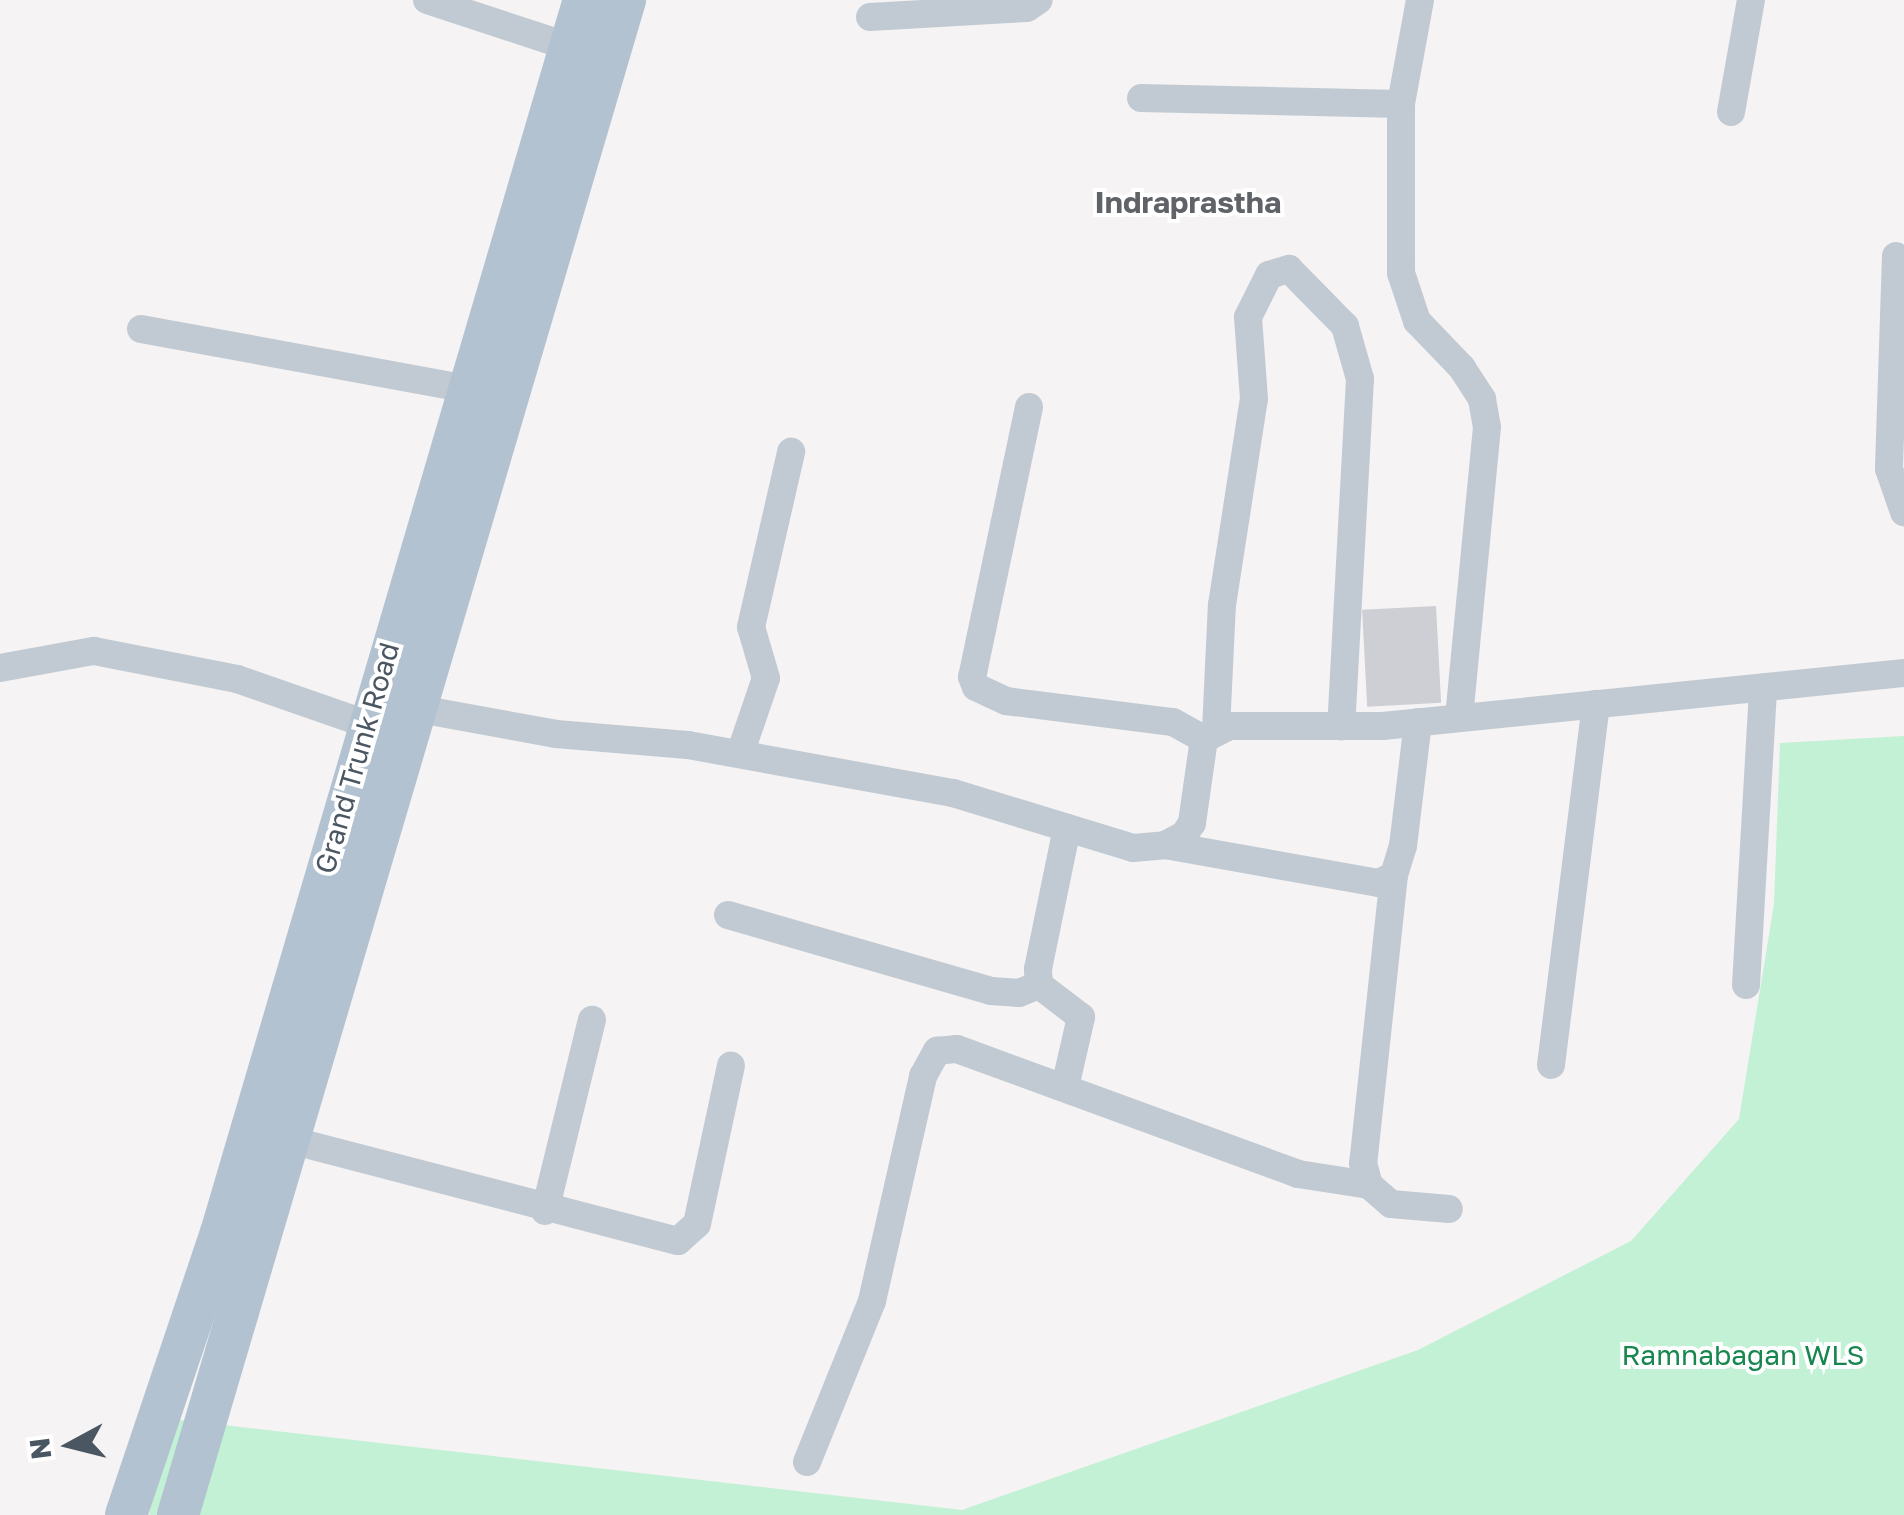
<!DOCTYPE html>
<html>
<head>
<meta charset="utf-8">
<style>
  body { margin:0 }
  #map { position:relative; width:1904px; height:1515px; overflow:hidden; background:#f5f3f3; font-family:"Golos Text",sans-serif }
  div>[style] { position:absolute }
  .green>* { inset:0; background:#c3f1d5 }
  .building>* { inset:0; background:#cdcfd5; transform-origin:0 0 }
  .minor>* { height:28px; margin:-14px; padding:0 14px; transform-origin:14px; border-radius:14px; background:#c1cad2 }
  .primary>* { height:42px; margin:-21px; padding:0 21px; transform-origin:21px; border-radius:21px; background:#b3c2d1 }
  span { translate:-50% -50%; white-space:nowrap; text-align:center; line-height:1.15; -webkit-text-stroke:8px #fff; paint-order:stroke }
  .street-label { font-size:28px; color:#4a5661 }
  .park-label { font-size:28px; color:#17864f }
  .neighbourhood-label { font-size:30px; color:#5f6368; font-weight:700 }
  .north { position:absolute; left:20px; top:1395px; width:100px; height:100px; -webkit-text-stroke:8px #fff; paint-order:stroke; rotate:263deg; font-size:28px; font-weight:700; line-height:40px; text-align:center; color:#4a5661 }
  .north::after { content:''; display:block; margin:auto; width:35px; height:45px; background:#4a5661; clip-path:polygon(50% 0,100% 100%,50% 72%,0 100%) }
</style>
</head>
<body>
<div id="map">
  <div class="green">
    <i style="clip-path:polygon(1904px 736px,1904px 1515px,149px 1515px,171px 1419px,962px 1510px,1418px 1350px,1631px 1241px,1739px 1119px,1774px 904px,1780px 743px)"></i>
  </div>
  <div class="building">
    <i style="left:1436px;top:606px;width:97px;height:74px;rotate:87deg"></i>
  </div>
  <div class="minor">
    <i style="left:427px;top:0;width:151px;rotate:18.2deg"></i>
    <i style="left:1420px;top:0;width:106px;rotate:100.4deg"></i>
    <i style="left:1401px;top:104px;width:169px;rotate:90deg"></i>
    <i style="left:1401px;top:273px;width:51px;rotate:71.6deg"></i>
    <i style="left:1417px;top:321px;width:65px;rotate:46.2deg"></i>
    <i style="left:1462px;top:368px;width:37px;rotate:57deg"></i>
    <i style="left:1482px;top:399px;width:28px;rotate:80deg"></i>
    <i style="left:1487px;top:427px;width:292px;rotate:95.5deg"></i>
    <i style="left:870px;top:17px;width:157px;rotate:-3.3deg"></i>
    <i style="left:1027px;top:8px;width:14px;rotate:-34deg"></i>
    <i style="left:1141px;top:98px;width:260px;rotate:1.3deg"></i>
    <i style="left:1731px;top:112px;width:114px;rotate:-79.9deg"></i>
    <i style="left:1896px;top:256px;width:213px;rotate:91.9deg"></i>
    <i style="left:1889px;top:469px;width:46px;rotate:70.8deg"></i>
    <i style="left:141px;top:329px;width:331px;rotate:10.4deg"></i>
    <i style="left:1029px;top:407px;width:276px;rotate:101.9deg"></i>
    <i style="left:972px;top:677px;width:11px;rotate:68deg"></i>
    <i style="left:976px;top:687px;width:33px;rotate:25deg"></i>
    <i style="left:1006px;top:701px;width:168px;rotate:7.2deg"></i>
    <i style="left:1173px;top:722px;width:35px;rotate:29deg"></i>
    <i style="left:0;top:668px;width:96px;rotate:-10.3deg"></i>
    <i style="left:94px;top:651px;width:146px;rotate:11.1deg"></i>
    <i style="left:237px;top:679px;width:137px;rotate:19.2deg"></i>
    <i style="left:419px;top:709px;width:139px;rotate:10.3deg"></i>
    <i style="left:556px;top:734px;width:132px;rotate:4.8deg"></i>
    <i style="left:688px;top:745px;width:269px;rotate:10.3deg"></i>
    <i style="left:953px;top:793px;width:188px;rotate:17deg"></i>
    <i style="left:1133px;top:848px;width:32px;rotate:-5deg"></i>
    <i style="left:1165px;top:845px;width:21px;rotate:-28deg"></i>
    <i style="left:1184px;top:835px;width:14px;rotate:-56deg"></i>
    <i style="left:1192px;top:823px;width:85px;rotate:-81.9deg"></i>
    <i style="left:1204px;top:739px;width:29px;rotate:-27deg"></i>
    <i style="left:1230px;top:726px;width:153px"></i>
    <i style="left:1383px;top:726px;width:524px;rotate:-5.81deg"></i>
    <i style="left:1216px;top:730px;width:125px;rotate:-87.3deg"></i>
    <i style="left:1222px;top:605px;width:208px;rotate:-81.2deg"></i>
    <i style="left:1254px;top:399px;width:82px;rotate:-94.2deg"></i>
    <i style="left:1248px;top:317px;width:47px;rotate:-63.4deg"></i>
    <i style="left:1269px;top:275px;width:21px;rotate:-17deg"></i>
    <i style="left:1289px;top:269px;width:80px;rotate:45.5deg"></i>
    <i style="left:1345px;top:326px;width:55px;rotate:74.2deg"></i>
    <i style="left:1360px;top:379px;width:348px;rotate:93.1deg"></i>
    <i style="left:740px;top:754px;width:80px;rotate:-71.1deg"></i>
    <i style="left:766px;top:678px;width:53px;rotate:-106.4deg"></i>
    <i style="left:751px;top:627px;width:180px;rotate:-77.1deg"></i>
    <i style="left:1165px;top:845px;width:217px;rotate:10.1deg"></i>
    <i style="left:1379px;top:883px;width:17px;rotate:-28deg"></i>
    <i style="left:1394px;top:875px;width:30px;rotate:-73deg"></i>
    <i style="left:1403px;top:846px;width:125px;rotate:-83.1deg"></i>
    <i style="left:1394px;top:875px;width:290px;rotate:96.1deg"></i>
    <i style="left:1363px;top:1163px;width:23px;rotate:75deg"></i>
    <i style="left:1369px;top:1185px;width:29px;rotate:41deg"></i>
    <i style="left:1391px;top:1204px;width:58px;rotate:4.9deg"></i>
    <i style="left:728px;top:915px;width:274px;rotate:16.1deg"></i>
    <i style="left:991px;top:991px;width:28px;rotate:4deg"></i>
    <i style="left:1019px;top:993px;width:22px;rotate:-22deg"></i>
    <i style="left:1746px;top:985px;width:298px;rotate:-86.7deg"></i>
    <i style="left:1551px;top:1065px;width:364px;rotate:-82.9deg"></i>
    <i style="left:1065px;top:1087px;width:72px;rotate:-77.1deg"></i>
    <i style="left:1081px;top:1017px;width:53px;rotate:-142.7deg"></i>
    <i style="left:1039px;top:985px;width:16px;rotate:-94deg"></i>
    <i style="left:1038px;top:969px;width:144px;rotate:-78.4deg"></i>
    <i style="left:290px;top:1140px;width:401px;rotate:14.6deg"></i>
    <i style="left:678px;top:1241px;width:25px;rotate:-42deg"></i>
    <i style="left:697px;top:1224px;width:162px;rotate:-77.9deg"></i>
    <i style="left:545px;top:1211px;width:197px;rotate:-76.2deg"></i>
    <i style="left:807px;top:1462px;width:174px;rotate:-68deg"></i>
    <i style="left:872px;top:1301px;width:231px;rotate:-77.2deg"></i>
    <i style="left:923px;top:1076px;width:29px;rotate:-61deg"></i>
    <i style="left:937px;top:1051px;width:20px;rotate:-6deg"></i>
    <i style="left:957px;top:1049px;width:363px;rotate:20.1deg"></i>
    <i style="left:1298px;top:1174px;width:72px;rotate:8.8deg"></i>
  </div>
  <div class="primary">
    <i style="left:126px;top:1515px;width:298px;rotate:-71.4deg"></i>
    <i style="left:221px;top:1233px;width:1285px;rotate:-73.6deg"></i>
    <i style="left:178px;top:1515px;width:1580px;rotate:-73.56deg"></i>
  </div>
  <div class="street-label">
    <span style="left:357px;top:758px;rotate:-74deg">Grand Trunk Road</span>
  </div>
  <div class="park-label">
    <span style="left:1743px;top:1355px">Ramnabagan WLS</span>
  </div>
  <div class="neighbourhood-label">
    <span style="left:1188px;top:202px">Indraprastha</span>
  </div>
  <div class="north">N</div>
</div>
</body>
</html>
